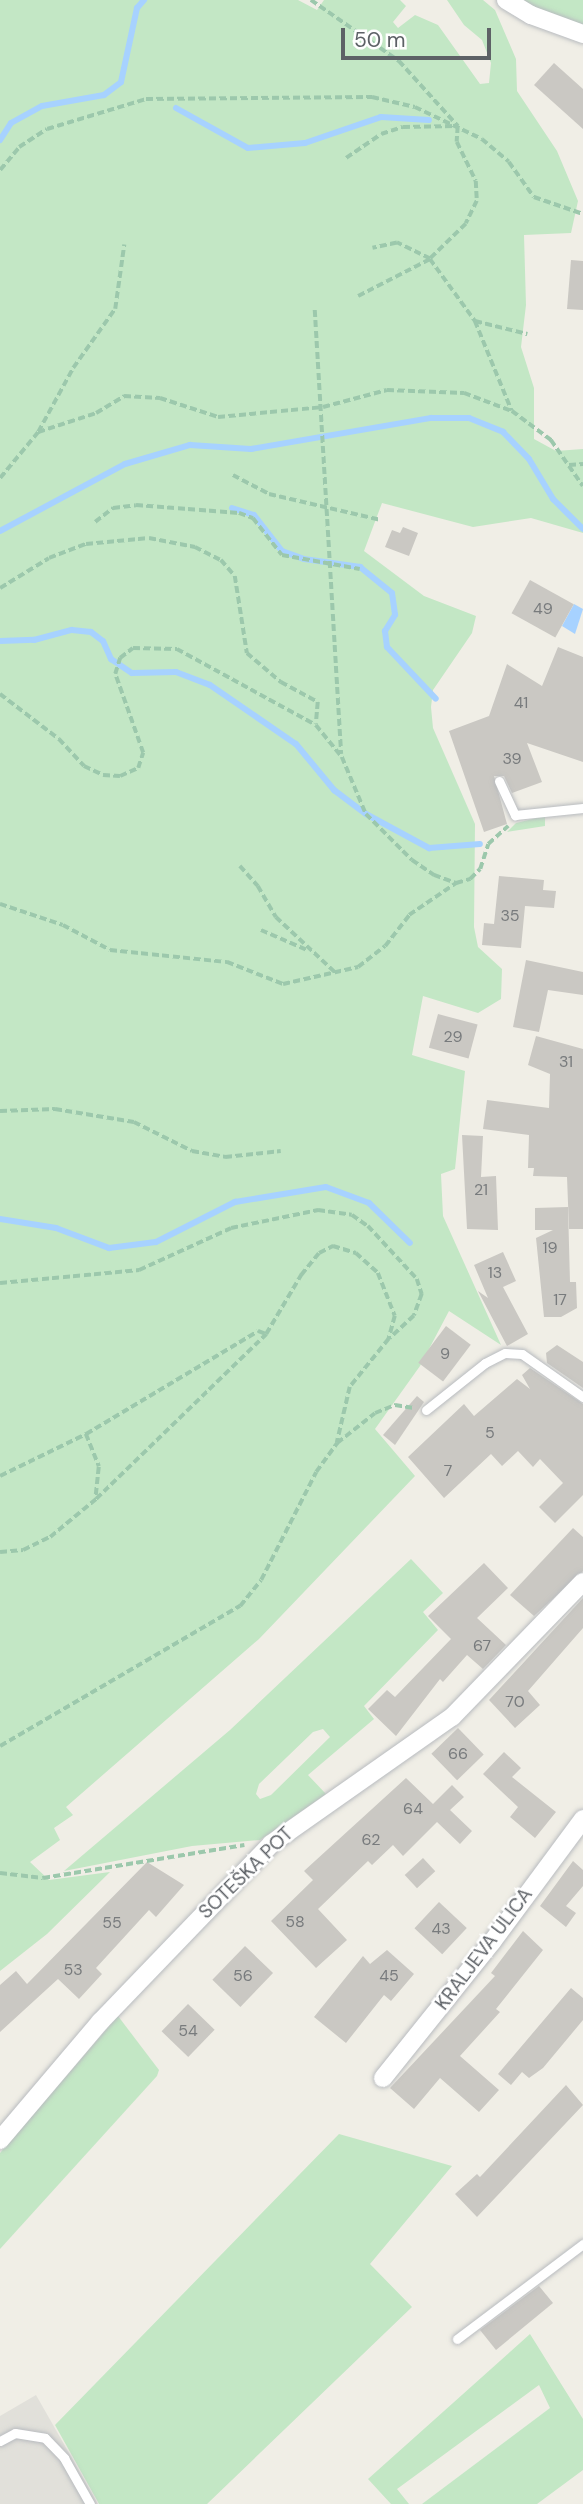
<!DOCTYPE html>
<html>
<head>
<meta charset="utf-8">
<style>
  body { margin:0 }
  #map { position:relative; width:583px; height:2504px; overflow:hidden; background:#f0eee6; font-family:"DM Sans",sans-serif }
  div>[style] { position:absolute }
  .industrial>* { inset:0; background:#e1e0da }
  .green>* { inset:0; background:#c3e7c5 }
  .water>* { inset:0; background:#a7d2ff }
  .stream>* { height:6px; margin:-3px; padding:0 3px; transform-origin:3px; border-radius:3px; background:#a7d2ff }
  .building>* { inset:0; background:#cac8c3; transform-origin:0 0 }
  .path>* { height:3.5px; margin-top:-1.75px; transform-origin:0; background:repeating-linear-gradient(90deg,#9cc8ac 0 7px,transparent 0 10.5px) }
  .roads { filter:drop-shadow(0 0 2px #b8bbbf) drop-shadow(0 0 2px #b8bbbf) }
  .service>* { height:9px; margin:-4.5px; padding:0 4.5px; transform-origin:4.5px; border-radius:4.5px; background:#fff }
  .minor>* { height:18px; margin:-9px; padding:0 9px; transform-origin:9px; border-radius:9px; background:#fff }
  span { translate:-50% -50%; white-space:nowrap; text-align:center; line-height:1.15; -webkit-text-stroke:5px #fff; paint-order:stroke }
  .number-label { font-size:16px; color:#787b7d }
  .number-label span { -webkit-text-stroke-width:0 }
  .street-label { font-size:19px; color:#5d6166 }
  .scale { position:absolute; left:341px; top:28px; width:150px; height:32px; box-sizing:border-box; border:4px solid #5d6166; border-top:0; padding-left:9px; font-size:21px; line-height:24px; white-space:nowrap; color:#5d6166; -webkit-text-stroke:5px #fff; paint-order:stroke }
</style>
</head>
<body>
<div id="map">
  <div class="industrial">
    <i style="clip-path:polygon(36px 2395px,98px 2504px,0 2504px,0 2416px)"></i>
  </div>
  <div class="green">
    <i style="clip-path:polygon(0 0,298px 0,317px 10px,324px 0,400px 0,406px 6px,393px 22px,398px 28px,415px 15px,438px 25px,480px 84px,489px 83px,491px 63px,482px 40px,464px 25px,447px 0,483px 0,495px 10px,516px 59px,517px 91px,557px 151px,578px 201px,571px 233px,524px 235px,526px 305px,521px 347px,534px 388px,534px 439px,556px 451px,583px 449px,583px 533px,531px 518px,473px 527px,382px 503px,364px 551px,424px 596px,476px 616px,472px 633px,433px 690px,431px 707px,433px 728px,475px 824px,474px 927px,478px 947px,502px 969px,501px 999px,478px 1013px,423px 996px,412px 1055px,465px 1071px,455px 1169px,441px 1174px,443px 1216px,501px 1345px,449px 1311px,420px 1366px,375px 1429px,415px 1476px,259px 1639px,66px 1807px,73px 1815px,54px 1828px,60px 1840px,30px 1862px,49px 1880px,110px 1872px,47px 1934px,0 1971px)"></i>
    <i style="clip-path:polygon(517px 0,583px 0,583px 28px)"></i>
    <i style="clip-path:polygon(545px 816px,545px 826px,507px 832px,516px 823px)"></i>
    <i style="clip-path:polygon(evenodd,411px 1559px,443px 1593px,423px 1612px,438px 1630px,364px 1706px,374px 1719px,308px 1775px,326px 1794px,260px 1840px,192px 1846px,64px 1871px,230px 1730px,411px 1559px,323px 1729px,330px 1737px,271px 1795px,260px 1799px,256px 1794px,259px 1784px,313px 1732px,323px 1729px)"></i>
    <i style="clip-path:polygon(118px 2016px,159px 2070px,157px 2076px,0 2249px,0 2153px)"></i>
    <i style="clip-path:polygon(339px 2134px,452px 2166px,370px 2264px,412px 2307px,207px 2504px,99px 2504px,55px 2425px)"></i>
    <i style="clip-path:polygon(530px 2334px,583px 2419px,583px 2470px,537px 2504px,422px 2504px,550px 2408px,539px 2385px,397px 2489px,409px 2504px,391px 2504px,368px 2479px)"></i>
  </div>
  <div class="water">
    <i style="clip-path:polygon(574px 604px,583px 609px,575px 634px,562px 626px)"></i>
  </div>
  <div class="stream">
    <i style="left:176px;top:108px;width:82px;rotate:29.1deg"></i>
    <i style="left:248px;top:148px;width:57px;rotate:-5deg"></i>
    <i style="left:305px;top:143px;width:80px;rotate:-18.9deg"></i>
    <i style="left:381px;top:117px;width:48px;rotate:3.6deg"></i>
    <i style="left:0;top:140px;width:20px;rotate:-57deg"></i>
    <i style="left:11px;top:123px;width:35px;rotate:-29deg"></i>
    <i style="left:42px;top:106px;width:63px;rotate:-10.1deg"></i>
    <i style="left:104px;top:95px;width:21px;rotate:-37deg"></i>
    <i style="left:121px;top:82px;width:76px;rotate:-77.8deg"></i>
    <i style="left:137px;top:8px;width:11px;rotate:-49deg"></i>
    <i style="left:232px;top:508px;width:23px;rotate:18deg"></i>
    <i style="left:254px;top:515px;width:46px;rotate:52.1deg"></i>
    <i style="left:282px;top:551px;width:23px;rotate:20deg"></i>
    <i style="left:304px;top:559px;width:57px;rotate:8.1deg"></i>
    <i style="left:360px;top:567px;width:41px;rotate:39.1deg"></i>
    <i style="left:392px;top:593px;width:22px;rotate:82deg"></i>
    <i style="left:395px;top:615px;width:19px;rotate:122deg"></i>
    <i style="left:385px;top:631px;width:16px;rotate:83deg"></i>
    <i style="left:387px;top:647px;width:71px;rotate:46.7deg"></i>
    <i style="left:0;top:531px;width:142px;rotate:-28.2deg"></i>
    <i style="left:125px;top:464px;width:68px;rotate:-16.3deg"></i>
    <i style="left:190px;top:445px;width:61px;rotate:3.8deg"></i>
    <i style="left:251px;top:449px;width:183px;rotate:-9.8deg"></i>
    <i style="left:431px;top:418px;width:38px"></i>
    <i style="left:469px;top:418px;width:37px;rotate:22deg"></i>
    <i style="left:503px;top:432px;width:37px;rotate:46deg"></i>
    <i style="left:529px;top:459px;width:47px;rotate:59deg"></i>
    <i style="left:553px;top:499px;width:42px;rotate:45deg"></i>
    <i style="left:0;top:641px;width:34px;rotate:-2deg"></i>
    <i style="left:34px;top:640px;width:39px;rotate:-15deg"></i>
    <i style="left:72px;top:630px;width:19px;rotate:6deg"></i>
    <i style="left:91px;top:632px;width:15px;rotate:37deg"></i>
    <i style="left:103px;top:641px;width:20px;rotate:66deg"></i>
    <i style="left:111px;top:659px;width:25px;rotate:34deg"></i>
    <i style="left:132px;top:673px;width:44px;rotate:-1.3deg"></i>
    <i style="left:176px;top:672px;width:36px;rotate:21deg"></i>
    <i style="left:210px;top:685px;width:104px;rotate:34.5deg"></i>
    <i style="left:296px;top:744px;width:60px;rotate:50.4deg"></i>
    <i style="left:334px;top:790px;width:40px;rotate:37deg"></i>
    <i style="left:366px;top:814px;width:72px;rotate:28.4deg"></i>
    <i style="left:429px;top:848px;width:51px;rotate:-4.5deg"></i>
    <i style="left:0;top:1219px;width:57px;rotate:9.1deg"></i>
    <i style="left:56px;top:1228px;width:57px;rotate:20.7deg"></i>
    <i style="left:109px;top:1248px;width:47px;rotate:-7.3deg"></i>
    <i style="left:156px;top:1242px;width:89px;rotate:-26.9deg"></i>
    <i style="left:235px;top:1202px;width:92px;rotate:-9.4deg"></i>
    <i style="left:326px;top:1187px;width:46px;rotate:20.4deg"></i>
    <i style="left:369px;top:1203px;width:57px;rotate:44.3deg"></i>
  </div>
  <div class="building">
    <i style="clip-path:polygon(554px 63px,583px 89px,583px 129px,534px 85px)"></i>
    <i style="clip-path:polygon(571px 260px,583px 261px,583px 310px,567px 309px)"></i>
    <i style="clip-path:polygon(403px 527px,418px 533px,409px 556px,385px 547px,392px 530px,400px 533px)"></i>
    <i style="left:530px;top:580px;width:50px;height:38px;rotate:29deg"></i>
    <i style="clip-path:polygon(558px 647px,583px 657px,583px 762px,527px 743px,542px 782px,512px 793px,504px 776px,494px 776px,507px 824px,484px 832px,449px 731px,489px 716px,507px 664px,542px 686px)"></i>
    <i style="clip-path:polygon(499px 876px,544px 880px,543px 890px,556px 891px,554px 908px,525px 906px,521px 948px,482px 945px,484px 923px,494px 924px)"></i>
    <i style="clip-path:polygon(526px 960px,583px 972px,583px 995px,548px 990px,539px 1032px,513px 1027px)"></i>
    <i style="left:438px;top:1014px;width:41px;height:35px;rotate:15deg"></i>
    <i style="clip-path:polygon(536px 1036px,583px 1049px,583px 1229px,569px 1229px,567px 1177px,533px 1176px,534px 1168px,528px 1168px,529px 1135px,483px 1129px,487px 1100px,549px 1108px,550px 1074px,528px 1065px)"></i>
    <i style="clip-path:polygon(462px 1135px,483px 1136px,481px 1177px,496px 1176px,498px 1230px,467px 1229px)"></i>
    <i style="clip-path:polygon(568px 1207px,570px 1282px,576px 1282px,577px 1308px,561px 1317px,544px 1317px,536px 1238px,553px 1230px,535px 1230px,535px 1208px)"></i>
    <i style="clip-path:polygon(503px 1252px,516px 1281px,503px 1287px,528px 1334px,507px 1346px,478px 1291px,488px 1298px,474px 1265px)"></i>
    <i style="left:446px;top:1326px;width:31px;height:46px;rotate:37deg"></i>
    <i style="clip-path:polygon(557px 1345px,583px 1362px,583px 1388px,547px 1363px,546px 1353px)"></i>
    <i style="clip-path:polygon(530px 1368px,583px 1404px,583px 1495px,555px 1523px,539px 1507px,563px 1483px,540px 1459px,533px 1467px,518px 1451px,502px 1466px,491px 1454px,444px 1498px,408px 1457px,464px 1404px,474px 1416px,517px 1379px,530px 1389px,522px 1375px)"></i>
    <i style="clip-path:polygon(417px 1396px,424px 1402px,395px 1445px,383px 1435px)"></i>
    <i style="clip-path:polygon(573px 1528px,583px 1537px,583px 1571px,534px 1616px,510px 1595px)"></i>
    <i style="clip-path:polygon(484px 1563px,508px 1588px,477px 1618px,506px 1645px,483px 1669px,467px 1655px,443px 1682px,440px 1679px,396px 1736px,368px 1709px,387px 1690px,395px 1697px,451px 1639px,428px 1616px)"></i>
    <i style="clip-path:polygon(583px 1598px,583px 1628px,528px 1691px,540px 1705px,515px 1728px,489px 1700px)"></i>
    <i style="left:458px;top:1728px;width:37px;height:37px;rotate:46deg"></i>
    <i style="clip-path:polygon(504px 1752px,521px 1768px,512px 1777px,556px 1812px,535px 1838px,510px 1817px,518px 1807px,483px 1774px)"></i>
    <i style="clip-path:polygon(406px 1778px,433px 1804px,452px 1785px,464px 1797px,450px 1810px,472px 1831px,460px 1844px,437px 1822px,403px 1856px,393px 1845px,372px 1865px,368px 1861px,318px 1909px,347px 1940px,316px 1968px,271px 1921px,313px 1880px,304px 1871px)"></i>
    <i style="left:423px;top:1858px;width:18px;height:25px;rotate:47deg"></i>
    <i style="clip-path:polygon(573px 1861px,583px 1870px,583px 1886px,566px 1906px,576px 1913px,566px 1927px,540px 1906px)"></i>
    <i style="clip-path:polygon(147px 1862px,184px 1885px,156px 1917px,149px 1910px,96px 1968px,102px 1974px,79px 1999px,58px 1979px,0 2032px,0 1985px,16px 1971px,27px 1984px)"></i>
    <i style="left:439px;top:1902px;width:38px;height:36px;rotate:43deg"></i>
    <i style="clip-path:polygon(523px 1931px,543px 1950px,496px 2009px,500px 2012px,460px 2056px,499px 2090px,479px 2112px,440px 2078px,414px 2109px,390px 2088px,495px 1976px,491px 1973px)"></i>
    <i style="left:245px;top:1946px;width:39px;height:47px;rotate:44deg"></i>
    <i style="clip-path:polygon(387px 1950px,414px 1974px,391px 2001px,384px 1995px,346px 2043px,314px 2017px,363px 1956px,370px 1964px)"></i>
    <i style="clip-path:polygon(571px 1988px,583px 1998px,583px 2020px,543px 2068px,529px 2078px,522px 2072px,511px 2085px,498px 2074px)"></i>
    <i style="left:188px;top:2004px;width:37px;height:38px;rotate:44deg"></i>
    <i style="clip-path:polygon(566px 2085px,583px 2105px,477px 2217px,455px 2194px,477px 2174px,480px 2177px)"></i>
    <i style="clip-path:polygon(539px 2286px,553px 2303px,496px 2350px,480px 2330px)"></i>
  </div>
  <div class="path">
    <i style="left:311px;top:0;width:107px;rotate:34.7deg"></i>
    <i style="left:399px;top:61px;width:88px;rotate:47.8deg"></i>
    <i style="left:458px;top:126px;width:16px;rotate:94deg"></i>
    <i style="left:457px;top:142px;width:43px;rotate:64deg"></i>
    <i style="left:476px;top:181px;width:20px;rotate:87deg"></i>
    <i style="left:477px;top:201px;width:25px;rotate:116deg"></i>
    <i style="left:466px;top:224px;width:50px;rotate:135.8deg"></i>
    <i style="left:430px;top:259px;width:77px;rotate:54deg"></i>
    <i style="left:475px;top:321px;width:97px;rotate:67.7deg"></i>
    <i style="left:346px;top:158px;width:42px;rotate:-34.4deg"></i>
    <i style="left:381px;top:134px;width:23px;rotate:-18deg"></i>
    <i style="left:403px;top:127px;width:53px;rotate:-1.1deg"></i>
    <i style="left:0;top:170px;width:30px;rotate:-50deg"></i>
    <i style="left:19px;top:147px;width:33px;rotate:-33deg"></i>
    <i style="left:47px;top:129px;width:103px;rotate:-16.9deg"></i>
    <i style="left:146px;top:99px;width:226px;rotate:-0.5deg"></i>
    <i style="left:372px;top:97px;width:44px;rotate:13.1deg"></i>
    <i style="left:415px;top:107px;width:74px;rotate:25.5deg"></i>
    <i style="left:482px;top:139px;width:35px;rotate:40deg"></i>
    <i style="left:509px;top:162px;width:43px;rotate:54.5deg"></i>
    <i style="left:534px;top:197px;width:52px;rotate:19.1deg"></i>
    <i style="left:358px;top:296px;width:81px;rotate:-27.2deg"></i>
    <i style="left:430px;top:259px;width:37px;rotate:-154deg"></i>
    <i style="left:397px;top:243px;width:25px;rotate:168deg"></i>
    <i style="left:315px;top:310px;width:445px;rotate:86.6deg"></i>
    <i style="left:475px;top:321px;width:54px;rotate:14deg"></i>
    <i style="left:38px;top:432px;width:73px;rotate:-61.3deg"></i>
    <i style="left:73px;top:368px;width:72px;rotate:-54.6deg"></i>
    <i style="left:115px;top:309px;width:65px;rotate:-82deg"></i>
    <i style="left:569px;top:465px;width:14px;rotate:-4deg"></i>
    <i style="left:233px;top:475px;width:41px;rotate:27.8deg"></i>
    <i style="left:269px;top:494px;width:115px;rotate:13.1deg"></i>
    <i style="left:0;top:478px;width:60px;rotate:-50.4deg"></i>
    <i style="left:38px;top:432px;width:61px;rotate:-18.1deg"></i>
    <i style="left:96px;top:413px;width:33px;rotate:-31deg"></i>
    <i style="left:124px;top:396px;width:36px;rotate:3deg"></i>
    <i style="left:160px;top:398px;width:61px;rotate:18.1deg"></i>
    <i style="left:218px;top:417px;width:105px;rotate:-5.4deg"></i>
    <i style="left:323px;top:407px;width:66px;rotate:-14.9deg"></i>
    <i style="left:387px;top:390px;width:77px;rotate:2.2deg"></i>
    <i style="left:464px;top:393px;width:51px;rotate:20.6deg"></i>
    <i style="left:512px;top:411px;width:49px;rotate:36.6deg"></i>
    <i style="left:551px;top:440px;width:56px;rotate:55.2deg"></i>
    <i style="left:95px;top:522px;width:23px;rotate:-38deg"></i>
    <i style="left:113px;top:508px;width:23px;rotate:-7deg"></i>
    <i style="left:136px;top:505px;width:103px;rotate:4.4deg"></i>
    <i style="left:239px;top:513px;width:15px;rotate:20deg"></i>
    <i style="left:253px;top:518px;width:47px;rotate:51.9deg"></i>
    <i style="left:282px;top:555px;width:79px;rotate:10.2deg"></i>
    <i style="left:0;top:588px;width:57px;rotate:-31.5deg"></i>
    <i style="left:49px;top:558px;width:40px;rotate:-21deg"></i>
    <i style="left:86px;top:544px;width:63px;rotate:-5.4deg"></i>
    <i style="left:149px;top:538px;width:47px;rotate:11.1deg"></i>
    <i style="left:195px;top:547px;width:29px;rotate:27deg"></i>
    <i style="left:221px;top:560px;width:21px;rotate:49deg"></i>
    <i style="left:235px;top:576px;width:78px;rotate:81.1deg"></i>
    <i style="left:247px;top:653px;width:45px;rotate:40.5deg"></i>
    <i style="left:281px;top:682px;width:42px;rotate:28.4deg"></i>
    <i style="left:318px;top:702px;width:22px;rotate:95deg"></i>
    <i style="left:0;top:694px;width:74px;rotate:37.3deg"></i>
    <i style="left:59px;top:739px;width:37px;rotate:47deg"></i>
    <i style="left:84px;top:766px;width:21px;rotate:25deg"></i>
    <i style="left:103px;top:775px;width:17px;rotate:3deg"></i>
    <i style="left:120px;top:776px;width:20px;rotate:-24deg"></i>
    <i style="left:138px;top:768px;width:16px;rotate:-72deg"></i>
    <i style="left:143px;top:753px;width:84px;rotate:-109.5deg"></i>
    <i style="left:115px;top:674px;width:17px;rotate:-73deg"></i>
    <i style="left:120px;top:658px;width:16px;rotate:-38deg"></i>
    <i style="left:133px;top:648px;width:44px;rotate:1.3deg"></i>
    <i style="left:177px;top:649px;width:158px;rotate:28.7deg"></i>
    <i style="left:316px;top:725px;width:41px;rotate:50.9deg"></i>
    <i style="left:342px;top:757px;width:62px;rotate:67.2deg"></i>
    <i style="left:366px;top:814px;width:65px;rotate:45deg"></i>
    <i style="left:412px;top:860px;width:27px;rotate:34deg"></i>
    <i style="left:434px;top:875px;width:23px;rotate:20deg"></i>
    <i style="left:456px;top:883px;width:15px;rotate:-16deg"></i>
    <i style="left:470px;top:879px;width:14px;rotate:-45deg"></i>
    <i style="left:480px;top:869px;width:26px;rotate:-72deg"></i>
    <i style="left:488px;top:844px;width:27px;rotate:-42deg"></i>
    <i style="left:240px;top:866px;width:27px;rotate:48deg"></i>
    <i style="left:258px;top:886px;width:36px;rotate:60deg"></i>
    <i style="left:276px;top:917px;width:83px;rotate:43.1deg"></i>
    <i style="left:0;top:904px;width:66px;rotate:18.4deg"></i>
    <i style="left:63px;top:925px;width:53px;rotate:28deg"></i>
    <i style="left:110px;top:950px;width:118px;rotate:5.9deg"></i>
    <i style="left:227px;top:962px;width:60px;rotate:21.4deg"></i>
    <i style="left:283px;top:984px;width:77px;rotate:-12.8deg"></i>
    <i style="left:358px;top:967px;width:34px;rotate:-38deg"></i>
    <i style="left:385px;top:946px;width:39px;rotate:-52deg"></i>
    <i style="left:409px;top:915px;width:57px;rotate:-34.2deg"></i>
    <i style="left:261px;top:930px;width:50px;rotate:23.5deg"></i>
    <i style="left:0;top:1111px;width:55px;rotate:-2.1deg"></i>
    <i style="left:55px;top:1109px;width:80px;rotate:9.3deg"></i>
    <i style="left:134px;top:1122px;width:65px;rotate:26.6deg"></i>
    <i style="left:192px;top:1151px;width:34px;rotate:10deg"></i>
    <i style="left:225px;top:1157px;width:56px;rotate:-6.1deg"></i>
    <i style="left:0;top:1283px;width:140px;rotate:-5.3deg"></i>
    <i style="left:139px;top:1270px;width:101px;rotate:-24.5deg"></i>
    <i style="left:231px;top:1228px;width:89px;rotate:-11.7deg"></i>
    <i style="left:318px;top:1210px;width:34px;rotate:8deg"></i>
    <i style="left:352px;top:1215px;width:19px;rotate:35deg"></i>
    <i style="left:368px;top:1226px;width:72px;rotate:47.2deg"></i>
    <i style="left:417px;top:1279px;width:16px;rotate:72deg"></i>
    <i style="left:422px;top:1294px;width:23px;rotate:110deg"></i>
    <i style="left:414px;top:1316px;width:33px;rotate:137deg"></i>
    <i style="left:86px;top:1434px;width:200px;rotate:-30.9deg"></i>
    <i style="left:258px;top:1331px;width:9px;rotate:21deg"></i>
    <i style="left:0;top:1476px;width:96px;rotate:-26deg"></i>
    <i style="left:86px;top:1434px;width:35px;rotate:68deg"></i>
    <i style="left:99px;top:1467px;width:31px;rotate:96deg"></i>
    <i style="left:0;top:1552px;width:23px;rotate:-5deg"></i>
    <i style="left:23px;top:1550px;width:30px;rotate:-26deg"></i>
    <i style="left:50px;top:1537px;width:60px;rotate:-39.6deg"></i>
    <i style="left:96px;top:1499px;width:237px;rotate:-44.1deg"></i>
    <i style="left:266px;top:1334px;width:69px;rotate:-59.3deg"></i>
    <i style="left:301px;top:1275px;width:28px;rotate:-51deg"></i>
    <i style="left:319px;top:1253px;width:16px;rotate:-27deg"></i>
    <i style="left:333px;top:1246px;width:24px;rotate:17deg"></i>
    <i style="left:356px;top:1253px;width:30px;rotate:42deg"></i>
    <i style="left:378px;top:1273px;width:46px;rotate:68.4deg"></i>
    <i style="left:395px;top:1316px;width:24px;rotate:105deg"></i>
    <i style="left:389px;top:1339px;width:62px;rotate:129.1deg"></i>
    <i style="left:350px;top:1387px;width:57px;rotate:103.1deg"></i>
    <i style="left:0;top:1746px;width:278px;rotate:-30.3deg"></i>
    <i style="left:240px;top:1606px;width:33px;rotate:-51deg"></i>
    <i style="left:261px;top:1580px;width:121px;rotate:-63deg"></i>
    <i style="left:316px;top:1472px;width:36px;rotate:-54deg"></i>
    <i style="left:337px;top:1443px;width:48px;rotate:-38.3deg"></i>
    <i style="left:375px;top:1413px;width:22px;rotate:-22deg"></i>
    <i style="left:395px;top:1405px;width:19px;rotate:9deg"></i>
    <i style="left:0;top:1873px;width:43px;rotate:6.6deg"></i>
    <i style="left:43px;top:1878px;width:204px;rotate:-9.3deg"></i>
  </div>
  <div class="roads">
    <div class="service">
      <i style="left:499px;top:781px;width:38px;rotate:65deg"></i>
      <i style="left:515px;top:815px;width:68px;rotate:-5.9deg"></i>
      <i style="left:426px;top:1410px;width:75px;rotate:-38.5deg"></i>
      <i style="left:485px;top:1363px;width:22px;rotate:-27deg"></i>
      <i style="left:505px;top:1353px;width:17px;rotate:3deg"></i>
      <i style="left:522px;top:1354px;width:75px;rotate:35.2deg"></i>
      <i style="left:457px;top:2339px;width:158px;rotate:-37deg"></i>
      <i style="left:0;top:2441px;width:17px;rotate:-28deg"></i>
      <i style="left:15px;top:2433px;width:30px;rotate:9deg"></i>
      <i style="left:45px;top:2438px;width:28px;rotate:46deg"></i>
      <i style="left:64px;top:2458px;width:53px;rotate:60.5deg"></i>
    </div>
    <div class="minor">
      <i style="left:506px;top:0;width:29px;rotate:31deg"></i>
      <i style="left:531px;top:15px;width:55px;rotate:20.1deg"></i>
      <i style="left:383px;top:2078px;width:174px;rotate:-51.3deg"></i>
      <i style="left:492px;top:1942px;width:153px;rotate:-53.5deg"></i>
      <i style="left:0;top:2140px;width:155px;rotate:-49.7deg"></i>
      <i style="left:100px;top:2022px;width:247px;rotate:-46.1deg"></i>
      <i style="left:271px;top:1844px;width:221px;rotate:-35.1deg"></i>
      <i style="left:452px;top:1717px;width:188px;rotate:-45.9deg"></i>
    </div>
  </div>
  <div class="number-label">
    <span style="left:543px;top:609px">49</span>
    <span style="left:521px;top:703px">41</span>
    <span style="left:512px;top:759px">39</span>
    <span style="left:510px;top:916px">35</span>
    <span style="left:453px;top:1037px">29</span>
    <span style="left:566px;top:1062px">31</span>
    <span style="left:481px;top:1190px">21</span>
    <span style="left:550px;top:1248px">19</span>
    <span style="left:495px;top:1273px">13</span>
    <span style="left:560px;top:1300px">17</span>
    <span style="left:445px;top:1354px">9</span>
    <span style="left:490px;top:1433px">5</span>
    <span style="left:448px;top:1471px">7</span>
    <span style="left:482px;top:1646px">67</span>
    <span style="left:515px;top:1702px">70</span>
    <span style="left:458px;top:1754px">66</span>
    <span style="left:413px;top:1809px">64</span>
    <span style="left:371px;top:1840px">62</span>
    <span style="left:295px;top:1922px">58</span>
    <span style="left:112px;top:1923px">55</span>
    <span style="left:441px;top:1929px">43</span>
    <span style="left:73px;top:1970px">53</span>
    <span style="left:243px;top:1976px">56</span>
    <span style="left:389px;top:1976px">45</span>
    <span style="left:188px;top:2031px">54</span>
  </div>
  <div class="street-label">
    <span style="left:246px;top:1873px;rotate:-44deg">SOTEŠKA POT</span>
    <span style="left:484px;top:1949px;rotate:-53deg">KRALJEVA ULICA</span>
  </div>
  <div class="scale">50 m</div>
</div>
</body>
</html>
